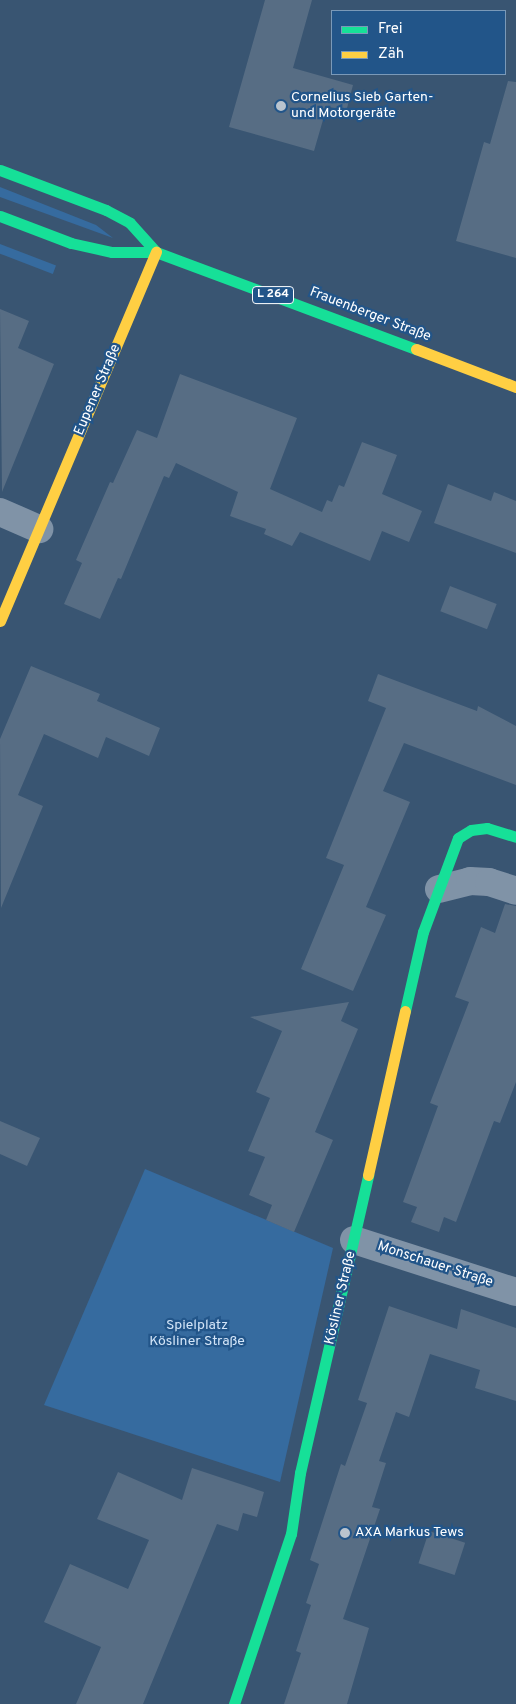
<!DOCTYPE html>
<html>
<head>
<meta charset="utf-8">
<style>
  body { margin:0 }
  #map { position:relative; width:516px; height:1704px; overflow:hidden; background:#395572; font-family:Overpass,sans-serif }
  div>[style] { position:absolute }
  .green>* { inset:0; background:#366b9f; transform-origin:0 0 }
  .building>* { inset:0; background:#576d84; transform-origin:0 0 }
  .street>* { height:28px; margin:-14px; padding:0 14px; transform-origin:14px; border-radius:14px; background:#8093a7 }
  .fast>* { height:11px; margin:-5.5px; padding:0 5.5px; transform-origin:5.5px; border-radius:5.5px; background:#16e098 }
  .slow>* { height:11px; margin:-5.5px; padding:0 5.5px; transform-origin:5.5px; border-radius:5.5px; background:#ffcf43 }
  .dots>* { width:14px; height:14px; translate:-50% -50%; box-sizing:border-box; border:2px solid #225589; border-radius:50% }
  span { translate:-50% -50%; white-space:nowrap; text-align:center; line-height:1.15; -webkit-text-stroke:4.5px #225589; paint-order:stroke }
  .shield-label span { padding:1px 4px; background:#225589; border:1px solid; border-radius:4px; -webkit-text-stroke-width:0 }
  .shield-label { font-size:12px; color:#fff; font-weight:700 }
  .poi-label { font-size:14px; color:#fff }
  .left { translate:0 -50%; text-align:left }
  .street-label { font-size:14px; color:#fff }
  .park-label { font-size:14px; color:#d3e5f8 }
  .legend { position:absolute; left:331px; top:10px; width:175px; height:65px; box-sizing:border-box; background:#225589; border:1px solid #7a99b8; margin:0; padding:6px 9px; list-style:none; font-size:15px; color:#fff }
  .legend li { display:flex; align-items:center; gap:10px; height:25px }
  .legend b { width:25px; border:1px solid #7a99b8 }
</style>
</head>
<body>
<div id="map">
  <div class="green">
    <i style="clip-path:polygon(0 187px,96px 225px,113px 238px,0 197px)"></i>
    <i style="left:0;top:244px;width:60px;height:9px;rotate:21deg"></i>
    <i style="clip-path:polygon(145px 1169px,333px 1248px,280px 1482px,44px 1405px)"></i>
  </div>
  <div class="building">
    <i style="clip-path:polygon(265px 0,312px 0,293px 68px,353px 85px,346px 112px,327px 106px,314px 151px,229px 127px)"></i>
    <i style="clip-path:polygon(508px 81px,516px 82px,516px 258px,456px 241px,484px 142px,490px 144px)"></i>
    <i style="clip-path:polygon(0 309px,29px 321px,18px 348px,54px 364px,2px 492px)"></i>
    <i style="clip-path:polygon(180px 374px,297px 418px,270px 489px,322px 512px,327px 500px,332px 502px,339px 485px,344px 487px,362px 442px,397px 455px,382px 494px,422px 511px,409px 542px,382px 531px,370px 561px,300px 532px,292px 546px,264px 534px,266px 529px,230px 516px,238px 492px,176px 463px,169px 478px,164px 476px,121px 579px,118px 578px,100px 619px,64px 604px,82px 563px,76px 560px,110px 482px,113px 483px,137px 430px,157px 438px)"></i>
    <i style="clip-path:polygon(448px 484px,491px 501px,494px 492px,516px 501px,516px 553px,434px 523px)"></i>
    <i style="left:450px;top:586px;width:50px;height:27px;rotate:21deg"></i>
    <i style="clip-path:polygon(31px 666px,100px 694px,97px 701px,160px 728px,149px 756px,106px 737px,98px 758px,44px 734px,18px 795px,43px 806px,1px 908px,0 739px)"></i>
    <i style="clip-path:polygon(378px 674px,477px 711px,478px 706px,516px 726px,516px 785px,404px 743px,383px 791px,410px 802px,366px 907px,386px 915px,353px 991px,301px 969px,344px 865px,326px 858px,386px 708px,368px 701px)"></i>
    <i style="clip-path:polygon(505px 904px,516px 906px,516px 1082px,500px 1123px,494px 1121px,456px 1222px,444px 1217px,439px 1232px,411px 1222px,417px 1207px,403px 1202px,438px 1106px,430px 1103px,469px 1002px,455px 997px,481px 927px,495px 933px)"></i>
    <i style="clip-path:polygon(349px 1002px,341px 1021px,358px 1029px,315px 1132px,333px 1140px,294px 1232px,266px 1220px,272px 1205px,249px 1195px,265px 1157px,248px 1151px,270px 1098px,256px 1092px,282px 1031px,250px 1017px)"></i>
    <i style="clip-path:polygon(0 1121px,40px 1138px,27px 1166px,0 1154px)"></i>
    <i style="clip-path:polygon(389px 1306px,457px 1329px,461px 1309px,516px 1328px,516px 1401px,475px 1388px,480px 1370px,430px 1354px,409px 1417px,396px 1412px,379px 1461px,386px 1463px,372px 1507px,380px 1509px,343px 1619px,369px 1628px,347px 1704px,284px 1704px,301px 1653px,296px 1651px,311px 1605px,306px 1603px,319px 1564px,310px 1560px,341px 1464px,345px 1466px,367px 1403px,358px 1400px)"></i>
    <i style="clip-path:polygon(192px 1468px,264px 1492px,257px 1517px,243px 1513px,238px 1531px,217px 1524px,143px 1704px,76px 1704px,101px 1647px,44px 1622px,70px 1564px,128px 1589px,149px 1540px,97px 1519px,118px 1472px,182px 1500px)"></i>
    <i style="left:429px;top:1531px;width:38px;height:34px;rotate:18deg"></i>
  </div>
  <div class="street">
    <i style="left:0;top:512px;width:43px;rotate:23.6deg"></i>
    <i style="left:439px;top:889px;width:32px;rotate:-14deg"></i>
    <i style="left:470px;top:881px;width:19px;rotate:3deg"></i>
    <i style="left:489px;top:882px;width:28px;rotate:18deg"></i>
    <i style="left:354px;top:1240px;width:170px;rotate:17.8deg"></i>
  </div>
  <div class="fast">
    <i style="left:0;top:170px;width:113px;rotate:20.7deg"></i>
    <i style="left:106px;top:210px;width:27px;rotate:28deg"></i>
    <i style="left:130px;top:223px;width:39px;rotate:48deg"></i>
    <i style="left:0;top:216px;width:76px;rotate:20.8deg"></i>
    <i style="left:71px;top:243px;width:42px;rotate:12.4deg"></i>
    <i style="left:112px;top:252px;width:44px"></i>
    <i style="left:156px;top:252px;width:278px;rotate:20.5deg"></i>
    <i style="left:405px;top:1011px;width:81px;rotate:-77.2deg"></i>
    <i style="left:423px;top:932px;width:100px;rotate:-69.6deg"></i>
    <i style="left:458px;top:838px;width:15px;rotate:-32deg"></i>
    <i style="left:471px;top:830px;width:16px;rotate:-7deg"></i>
    <i style="left:487px;top:828px;width:30px;rotate:17deg"></i>
    <i style="left:234px;top:1704px;width:179px;rotate:-71.5deg"></i>
    <i style="left:291px;top:1534px;width:62px;rotate:-81.6deg"></i>
    <i style="left:300px;top:1473px;width:306px;rotate:-77.1deg"></i>
  </div>
  <div class="slow">
    <i style="left:416px;top:349px;width:107px;rotate:20.8deg"></i>
    <i style="left:0;top:621px;width:401px;rotate:-67.1deg"></i>
    <i style="left:368px;top:1175px;width:168px;rotate:-77.3deg"></i>
  </div>
  <div class="dots">
    <i style="left:281px;top:106px;background:#bac4ce"></i>
    <i style="left:345px;top:1533px;background:#bac4ce"></i>
  </div>
  <div class="shield-label">
    <span style="left:273px;top:295px">L 264</span>
  </div>
  <div class="poi-label">
    <span class="left" style="left:291px;top:106px">Cornelius Sieb Garten-<br>und Motorgeräte</span>
    <span class="left" style="left:355px;top:1533px">AXA Markus Tews</span>
  </div>
  <div class="street-label">
    <span style="left:370px;top:315px;rotate:21deg">Frauenberger Straße</span>
    <span style="left:98px;top:390px;rotate:-67deg">Eupener Straße</span>
    <span style="left:435px;top:1265px;rotate:18deg">Monschauer Straße</span>
    <span style="left:341px;top:1298px;rotate:-77deg">Kösliner Straße</span>
  </div>
  <div class="park-label">
    <span style="left:197px;top:1334px">Spielplatz<br>Kösliner Straße</span>
  </div>
  <ul class="legend">
  <li><b style="height:6px;background:#16e098"></b>Frei</li>
  <li><b style="height:6px;background:#ffcf43"></b>Zäh</li>
  </ul>
</div>
</body>
</html>
